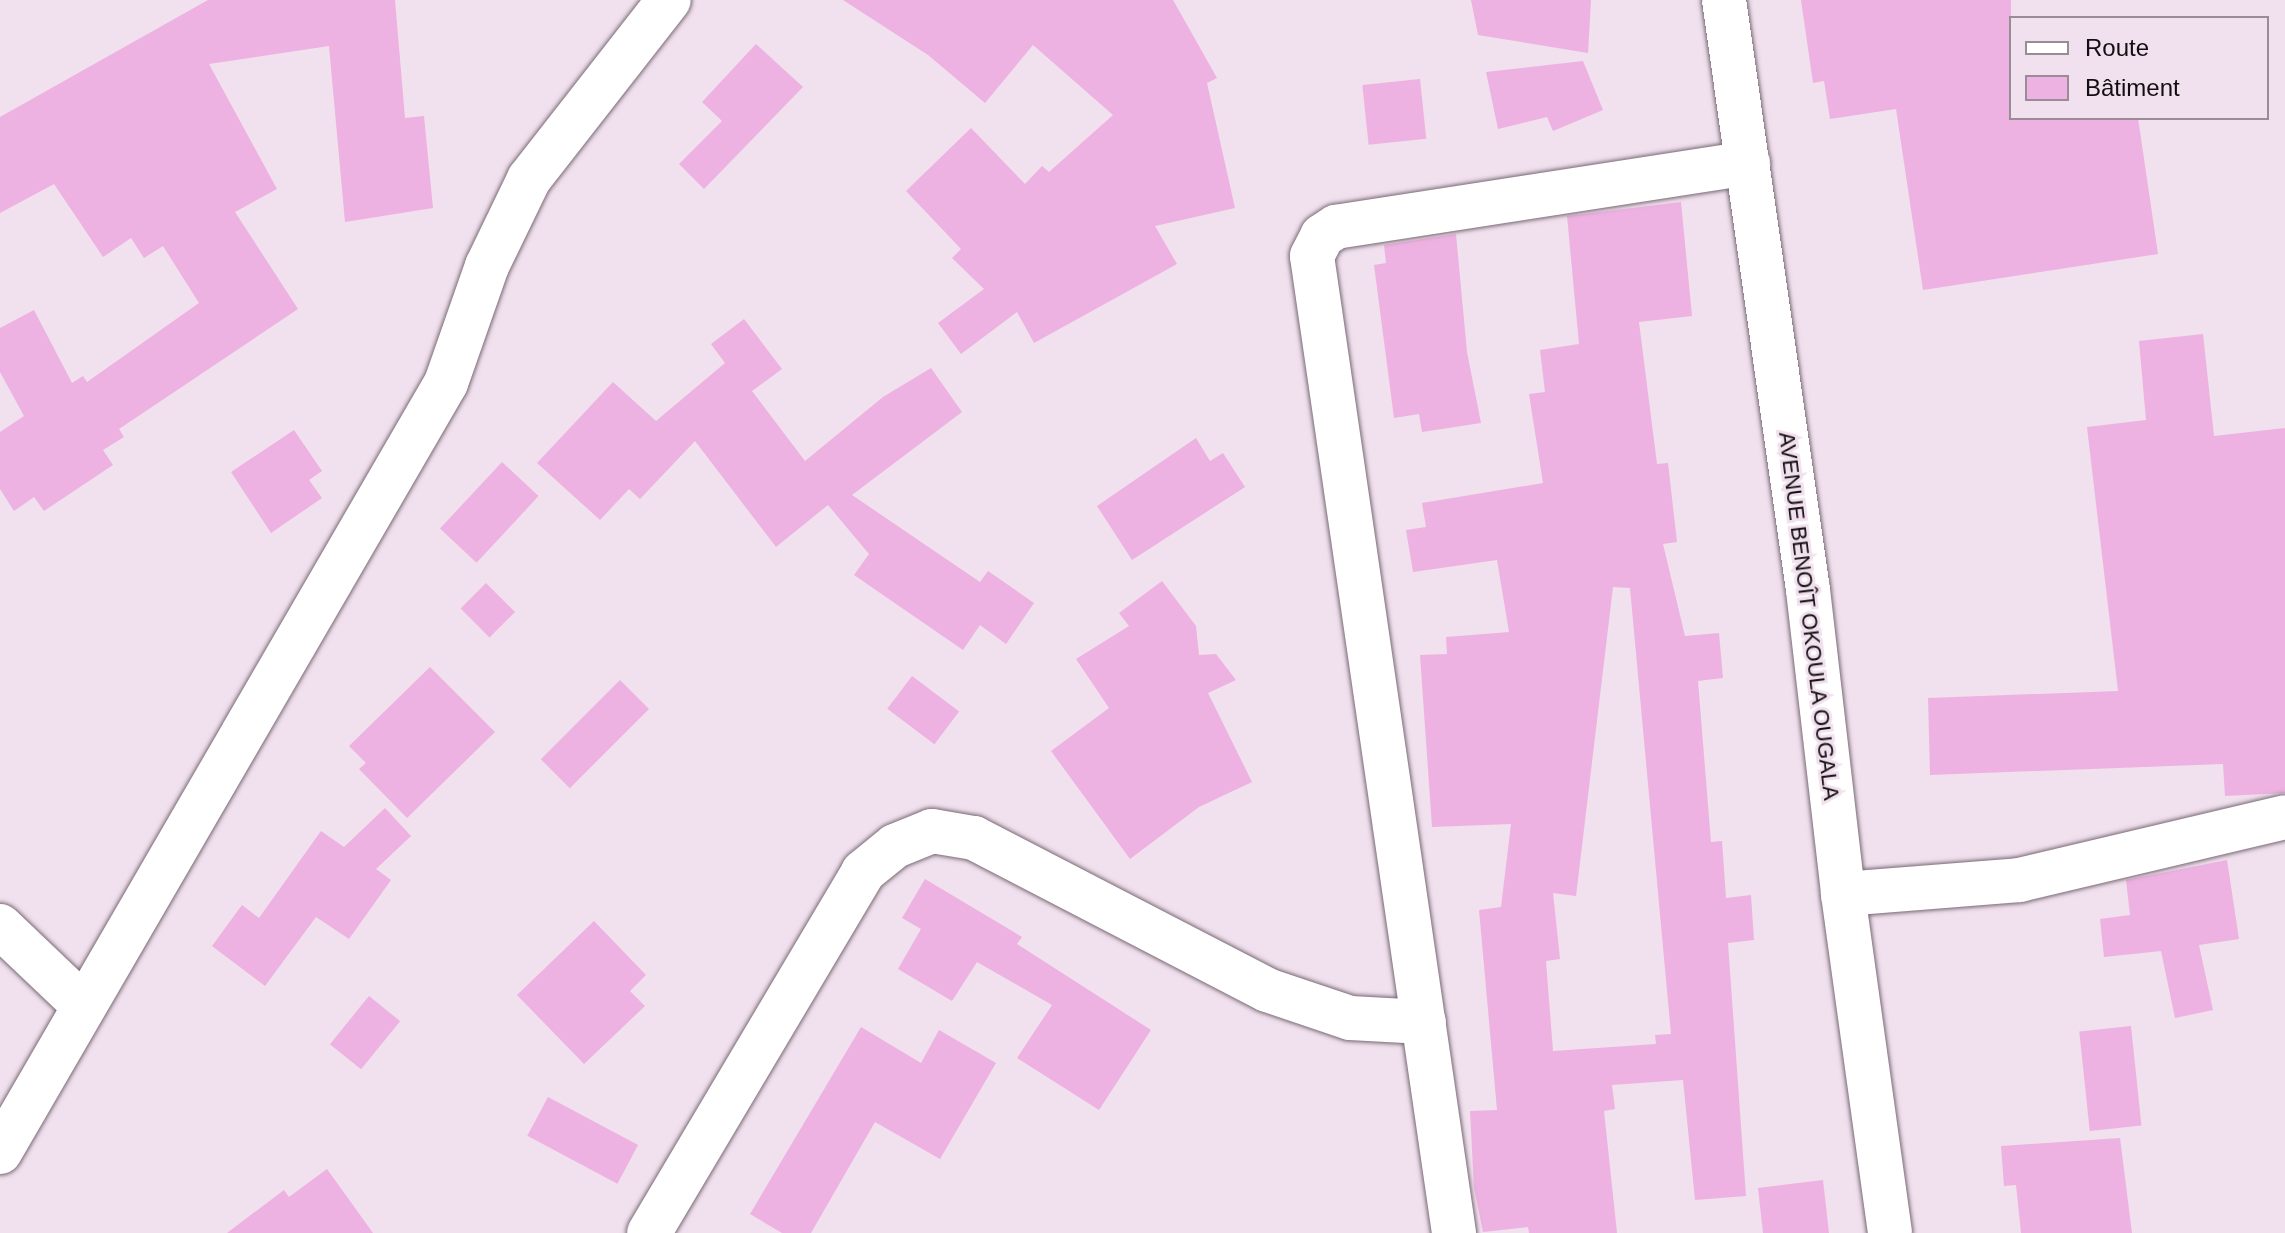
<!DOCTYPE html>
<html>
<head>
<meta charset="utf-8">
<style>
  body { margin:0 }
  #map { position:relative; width:2285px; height:1233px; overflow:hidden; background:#f1e0ed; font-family:Helvetica,sans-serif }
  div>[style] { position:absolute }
  .building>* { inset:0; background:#edb2e1; transform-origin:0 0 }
  .roads { filter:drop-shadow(0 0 2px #796a76) drop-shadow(0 0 2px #796a76) }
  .minor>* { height:44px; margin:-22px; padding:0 22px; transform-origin:22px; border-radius:22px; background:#fff }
  .tertiary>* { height:44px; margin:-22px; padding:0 22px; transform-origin:22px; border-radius:22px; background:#fff }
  span { translate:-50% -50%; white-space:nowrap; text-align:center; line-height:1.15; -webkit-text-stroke:6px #f1e0ed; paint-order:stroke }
  .street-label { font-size:22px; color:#130e12 }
  .legend { position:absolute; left:2009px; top:16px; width:260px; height:104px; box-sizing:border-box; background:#f1e0ed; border:2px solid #988c95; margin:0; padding:10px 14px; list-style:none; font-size:24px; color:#130e12 }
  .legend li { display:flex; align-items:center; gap:16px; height:40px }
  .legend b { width:40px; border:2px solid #988c95 }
</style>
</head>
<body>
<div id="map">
  <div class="building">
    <i style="clip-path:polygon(208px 0,395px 0,405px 118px,424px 116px,433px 208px,345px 222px,329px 46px,209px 64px,277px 189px,235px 212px,298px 309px,119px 429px,124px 437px,103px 450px,113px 465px,44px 511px,34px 497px,14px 511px,0 489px,0 432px,24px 416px,0 372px,0 328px,34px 310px,72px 383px,83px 376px,87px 382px,199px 303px,163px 246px,144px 258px,131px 238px,103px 257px,54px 184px,0 213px,0 117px)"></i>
    <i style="clip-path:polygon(843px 0,1173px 0,1217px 78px,1207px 83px,1235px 208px,1155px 226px,1177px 264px,1034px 343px,1017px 312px,961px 354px,938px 323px,984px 289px,952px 258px,961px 249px,906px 191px,971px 128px,1025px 184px,1042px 166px,1049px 172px,1113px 115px,1033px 45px,985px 103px,928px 55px)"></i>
    <i style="clip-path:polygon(1471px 0,1591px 0,1588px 53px,1478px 35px)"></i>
    <i style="clip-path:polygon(1801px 0,2011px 0,2011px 118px,2138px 118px,2158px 254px,1923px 290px,1896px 109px,1830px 119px,1824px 81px,1813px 83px)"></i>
    <i style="clip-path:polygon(756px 44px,803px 87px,704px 189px,679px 164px,722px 121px,702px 102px)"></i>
    <i style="clip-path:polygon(1583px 61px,1603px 110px,1553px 131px,1547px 117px,1498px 129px,1486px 72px)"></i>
    <i style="left:1420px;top:79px;width:60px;height:58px;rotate:84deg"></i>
    <i style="clip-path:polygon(evenodd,1681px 202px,1692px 316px,1639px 322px,1657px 464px,1668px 463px,1677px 542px,1663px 544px,1685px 636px,1719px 633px,1723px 678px,1698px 681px,1711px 842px,1722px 841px,1726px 898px,1751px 895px,1754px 940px,1728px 943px,1746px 1196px,1695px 1200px,1683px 1080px,1612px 1085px,1615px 1109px,1604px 1111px,1617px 1233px,1529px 1233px,1528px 1227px,1483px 1232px,1474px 1188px,1470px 1111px,1497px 1110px,1479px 910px,1501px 907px,1511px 824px,1432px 827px,1420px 655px,1447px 654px,1446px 637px,1509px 632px,1497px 560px,1413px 572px,1406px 530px,1426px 527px,1422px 503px,1543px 483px,1529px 394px,1545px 392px,1540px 350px,1579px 344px,1567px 216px,1681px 202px,1613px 587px,1630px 588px,1671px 1034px,1655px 1035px,1656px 1044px,1553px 1051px,1546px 961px,1560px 959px,1553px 893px,1576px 896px,1613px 587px)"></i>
    <i style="clip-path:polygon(1456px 234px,1467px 352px,1481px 423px,1422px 432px,1419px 414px,1394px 418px,1374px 265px,1386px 263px,1384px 245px)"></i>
    <i style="clip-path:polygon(744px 319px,782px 369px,752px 391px,805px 461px,883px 397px,931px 368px,962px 412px,852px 495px,980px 582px,988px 571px,1034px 603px,1006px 644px,980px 625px,963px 650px,854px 575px,869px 554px,828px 505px,776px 547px,695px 441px,640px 499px,629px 489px,600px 520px,537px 463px,613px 382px,656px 421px,725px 363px,711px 344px)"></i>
    <i style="clip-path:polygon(2203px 334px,2214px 436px,2285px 428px,2285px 793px,2225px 796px,2223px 764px,1930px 775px,1928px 698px,2118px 691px,2087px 427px,2146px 420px,2139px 341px)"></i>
    <i style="clip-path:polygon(294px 430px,322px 471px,309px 480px,322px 498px,271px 533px,231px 472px)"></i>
    <i style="clip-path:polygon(1196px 438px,1210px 461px,1223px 453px,1245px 487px,1132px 560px,1097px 506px)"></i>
    <i style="left:502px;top:462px;width:50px;height:91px;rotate:43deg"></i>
    <i style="clip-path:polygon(1162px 581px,1196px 626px,1199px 655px,1216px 654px,1236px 680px,1208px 693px,1252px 782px,1199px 807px,1130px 859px,1051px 751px,1109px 708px,1076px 659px,1129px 626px,1119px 613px)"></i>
    <i style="left:486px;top:583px;width:41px;height:36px;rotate:45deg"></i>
    <i style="clip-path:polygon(430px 667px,495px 732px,407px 818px,359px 769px,366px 763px,349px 746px)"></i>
    <i style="left:912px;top:676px;width:59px;height:41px;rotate:37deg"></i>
    <i style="left:620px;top:680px;width:41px;height:112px;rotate:45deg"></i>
    <i style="clip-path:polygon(385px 808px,411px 836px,376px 869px,391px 880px,349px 939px,316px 917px,265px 986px,212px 946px,242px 905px,259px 918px,321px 831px,344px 847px)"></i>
    <i style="clip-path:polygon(2227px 860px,2239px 939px,2199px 945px,2213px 1010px,2175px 1018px,2161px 951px,2104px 957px,2100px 919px,2130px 915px,2126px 880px)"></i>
    <i style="clip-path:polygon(925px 879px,1022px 937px,1017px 944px,1151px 1030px,1099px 1110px,1017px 1058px,1052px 1005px,977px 962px,952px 1001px,898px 969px,921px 929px,902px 918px)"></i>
    <i style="clip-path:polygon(594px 921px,646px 975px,630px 991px,645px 1006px,584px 1064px,517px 995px)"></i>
    <i style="left:369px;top:996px;width:40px;height:62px;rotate:39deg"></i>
    <i style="left:2131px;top:1026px;width:100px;height:52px;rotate:84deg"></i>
    <i style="clip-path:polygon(861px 1027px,921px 1063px,939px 1030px,996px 1063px,940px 1159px,875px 1122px,811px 1233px,782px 1233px,750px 1214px)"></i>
    <i style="left:548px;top:1097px;width:102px;height:44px;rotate:28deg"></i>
    <i style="clip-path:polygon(2120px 1138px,2132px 1233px,2021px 1233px,2016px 1185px,2004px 1186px,2001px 1146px)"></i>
    <i style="clip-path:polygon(327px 1169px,373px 1233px,227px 1233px,284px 1190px,289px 1197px)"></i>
    <i style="clip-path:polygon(1823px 1180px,1829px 1233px,1763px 1233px,1758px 1188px)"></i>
  </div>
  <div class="roads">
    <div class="minor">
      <i style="left:1843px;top:894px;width:177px;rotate:-4.5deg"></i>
      <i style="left:2019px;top:880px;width:273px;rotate:-13.3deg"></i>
      <i style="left:0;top:926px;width:113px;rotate:43.6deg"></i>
      <i style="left:0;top:1152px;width:889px;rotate:-59.89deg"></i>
      <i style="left:446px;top:383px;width:124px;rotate:-70.7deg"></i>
      <i style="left:487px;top:266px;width:97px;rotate:-64.2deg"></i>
      <i style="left:529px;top:179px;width:227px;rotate:-52deg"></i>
      <i style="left:649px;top:1233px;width:420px;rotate:-59.3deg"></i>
      <i style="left:863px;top:872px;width:41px;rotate:-39.1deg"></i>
      <i style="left:895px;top:846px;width:40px;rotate:-22deg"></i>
      <i style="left:932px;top:831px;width:43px;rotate:9.5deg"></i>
      <i style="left:974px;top:838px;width:330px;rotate:27.4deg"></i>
      <i style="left:1267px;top:990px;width:88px;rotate:18.6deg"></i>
      <i style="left:1350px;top:1018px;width:74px;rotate:3.1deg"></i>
      <i style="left:1454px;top:1233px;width:987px;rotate:-98.27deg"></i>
      <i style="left:1312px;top:256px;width:22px;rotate:-63deg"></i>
      <i style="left:1322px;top:236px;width:17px;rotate:-33deg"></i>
      <i style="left:1336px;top:227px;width:417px;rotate:-8.8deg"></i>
    </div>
    <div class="tertiary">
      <i style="left:1724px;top:0;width:596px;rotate:81.9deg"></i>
      <i style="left:1808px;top:590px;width:306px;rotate:83.4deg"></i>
      <i style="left:1843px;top:894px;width:342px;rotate:82.1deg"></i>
    </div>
  </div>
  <div class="street-label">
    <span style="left:1809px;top:616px;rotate:83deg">AVENUE BENOÎT OKOULA OUGALA</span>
  </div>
  <ul class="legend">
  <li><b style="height:10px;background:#fff"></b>Route</li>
  <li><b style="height:22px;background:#edb2e1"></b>Bâtiment</li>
  </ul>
</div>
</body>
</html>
